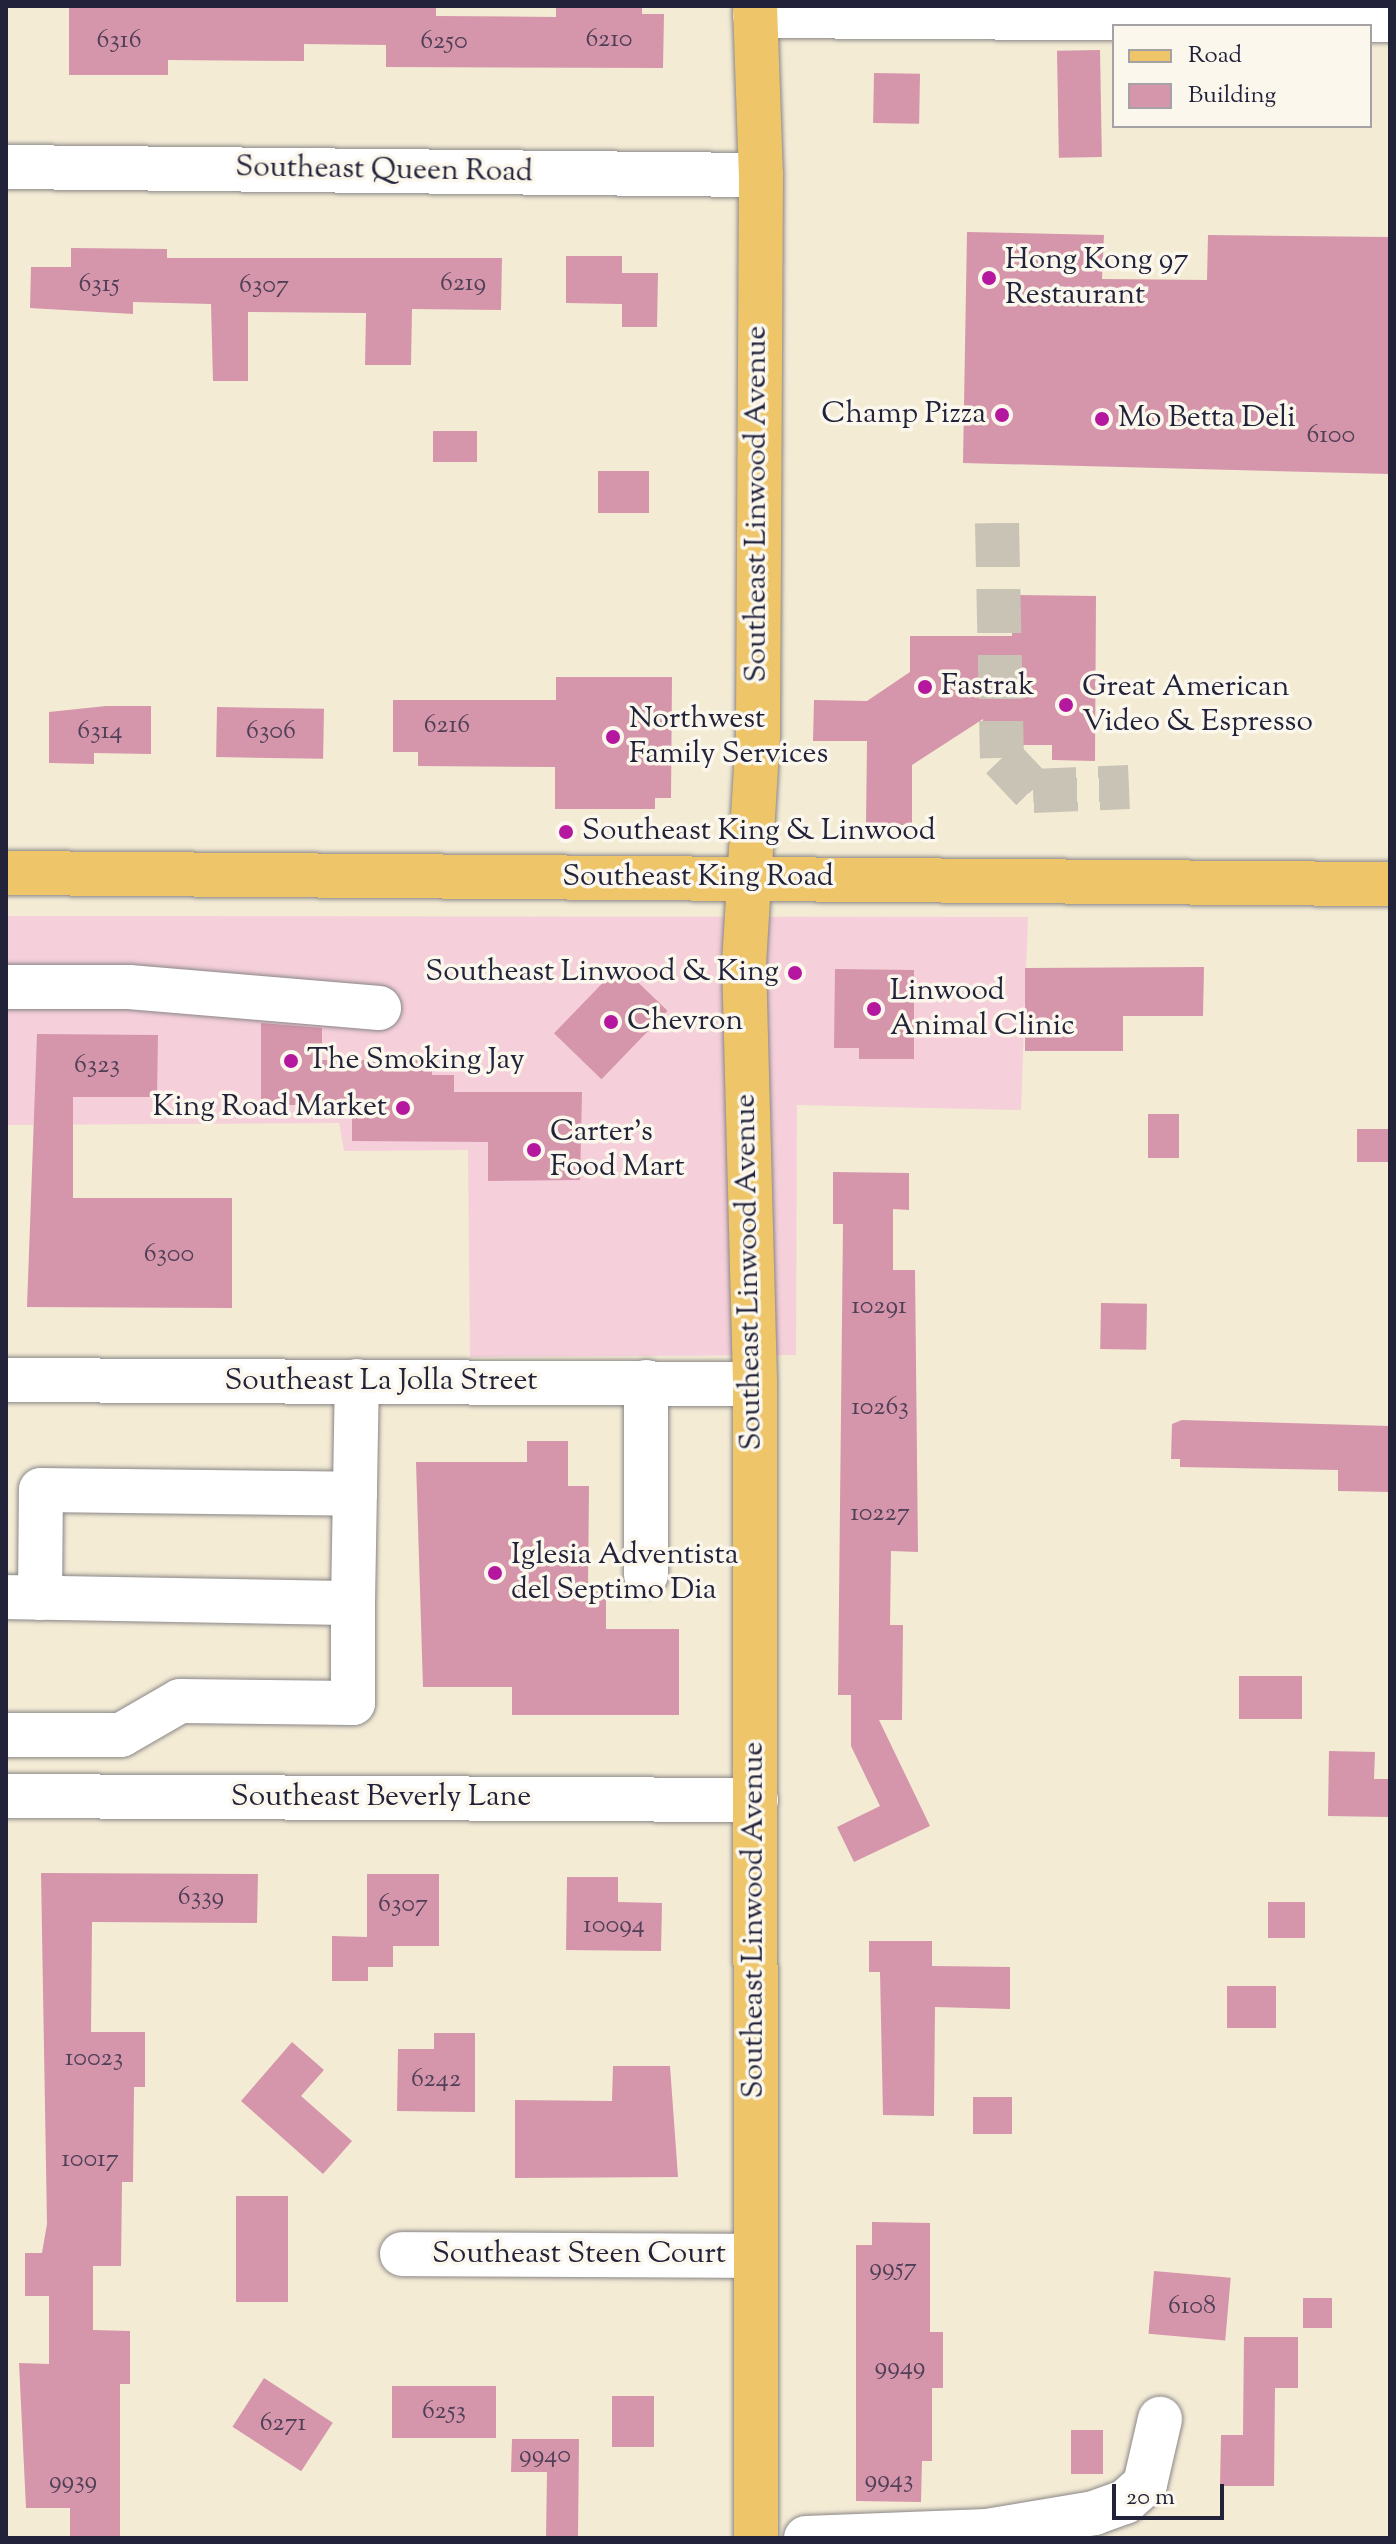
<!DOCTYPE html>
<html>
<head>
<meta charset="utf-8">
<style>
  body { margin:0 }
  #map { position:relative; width:1396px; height:2544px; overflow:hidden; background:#f3ebd4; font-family:"Sorts Mill Goudy",serif }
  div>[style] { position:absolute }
  .built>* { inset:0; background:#f5cfda }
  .building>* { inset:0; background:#d595aa; transform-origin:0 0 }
  .minor-tunnel>* { height:44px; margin-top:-22px; transform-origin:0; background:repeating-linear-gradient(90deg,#c9c3b5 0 44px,transparent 0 66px) }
  .roads { filter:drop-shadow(0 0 2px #8a8688) drop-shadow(0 0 2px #8a8688) }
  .minor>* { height:44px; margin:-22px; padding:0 22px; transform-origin:22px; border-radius:22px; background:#fff }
  .major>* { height:44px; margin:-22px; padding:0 22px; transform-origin:22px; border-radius:22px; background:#eec569 }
  .dots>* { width:22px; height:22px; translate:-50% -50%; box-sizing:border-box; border:4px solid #fbf7ec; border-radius:50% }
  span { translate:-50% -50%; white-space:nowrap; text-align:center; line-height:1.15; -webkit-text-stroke:7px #fbf7ec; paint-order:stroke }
  .number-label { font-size:26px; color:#4f3f57 }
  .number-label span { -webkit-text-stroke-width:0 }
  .street-label { font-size:30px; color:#22223b }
  .poi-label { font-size:30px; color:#22223b }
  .left { translate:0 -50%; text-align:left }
  .right { translate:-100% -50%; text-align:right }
  .frame { position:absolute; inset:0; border:8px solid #22223b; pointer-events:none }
  .legend { position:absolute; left:1112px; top:24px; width:260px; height:104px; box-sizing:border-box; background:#fbf7ec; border:2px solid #a4a2a5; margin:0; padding:10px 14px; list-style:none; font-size:24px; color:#22223b }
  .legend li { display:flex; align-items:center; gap:16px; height:40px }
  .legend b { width:40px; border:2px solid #a4a2a5 }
  .scale { position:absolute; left:1112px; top:2484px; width:112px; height:36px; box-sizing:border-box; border:4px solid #22223b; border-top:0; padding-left:10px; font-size:24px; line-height:28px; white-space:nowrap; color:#22223b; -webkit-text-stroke:6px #fbf7ec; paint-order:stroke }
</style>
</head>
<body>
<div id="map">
  <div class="built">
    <i style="clip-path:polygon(6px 916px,1028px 917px,1021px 1110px,797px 1105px,796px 1355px,470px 1357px,468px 1150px,344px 1151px,339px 1123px,6px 1125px)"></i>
  </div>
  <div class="building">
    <i style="clip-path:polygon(69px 6px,436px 6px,436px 16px,556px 17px,556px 6px,642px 6px,642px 14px,664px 14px,663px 68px,386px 67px,386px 45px,304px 44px,304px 61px,168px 60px,168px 75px,69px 75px)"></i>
    <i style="left:1100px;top:50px;width:107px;height:43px;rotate:89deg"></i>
    <i style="left:874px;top:73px;width:46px;height:50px;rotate:1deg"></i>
    <i style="clip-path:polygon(967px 232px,1104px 235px,1102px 279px,1207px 280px,1208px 235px,1390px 237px,1390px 474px,963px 463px)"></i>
    <i style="clip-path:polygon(71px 248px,167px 249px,167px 258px,502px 258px,501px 310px,412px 309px,411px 365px,365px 365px,366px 313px,248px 312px,248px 381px,213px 381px,211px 304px,133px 302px,133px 314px,30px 308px,31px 267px,71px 267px)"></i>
    <i style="clip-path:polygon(566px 256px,622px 256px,622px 273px,658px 273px,657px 327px,622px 327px,622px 304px,566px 303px)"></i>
    <i style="left:433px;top:431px;width:44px;height:31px"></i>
    <i style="left:598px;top:471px;width:51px;height:42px"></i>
    <i style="clip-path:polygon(1013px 595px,1096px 596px,1095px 761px,1052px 760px,1052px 745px,983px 745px,983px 719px,912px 765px,912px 825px,866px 825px,867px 741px,813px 741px,814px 700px,867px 701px,910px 672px,910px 636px,1012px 636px)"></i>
    <i style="clip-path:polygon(556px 677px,672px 677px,671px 798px,655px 798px,655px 809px,555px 809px,555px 767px,418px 766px,418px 752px,393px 752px,393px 700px,556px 700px)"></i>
    <i style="clip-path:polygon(106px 706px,151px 706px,151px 754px,94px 753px,94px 764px,49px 763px,49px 712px)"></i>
    <i style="left:217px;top:707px;width:107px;height:50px;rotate:1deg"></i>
    <i style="left:620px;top:965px;width:66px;height:95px;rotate:44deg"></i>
    <i style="clip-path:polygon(1204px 967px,1203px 1016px,1123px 1016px,1123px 1051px,1025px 1051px,1025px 968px)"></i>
    <i style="clip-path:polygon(835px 969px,914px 970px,914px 1059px,859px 1059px,859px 1048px,834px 1048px)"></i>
    <i style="clip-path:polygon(261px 1023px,322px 1028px,322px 1060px,432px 1060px,432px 1075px,454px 1075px,454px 1092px,582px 1092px,580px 1180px,488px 1181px,488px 1142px,352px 1141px,352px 1105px,261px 1105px)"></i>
    <i style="clip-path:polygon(37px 1034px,158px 1035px,157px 1097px,73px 1097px,73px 1198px,232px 1198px,232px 1308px,27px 1307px)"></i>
    <i style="left:1148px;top:1114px;width:31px;height:44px"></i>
    <i style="left:1357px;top:1129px;width:33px;height:33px"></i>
    <i style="clip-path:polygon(833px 1172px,909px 1173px,909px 1210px,893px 1209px,893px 1270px,915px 1270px,918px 1552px,891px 1551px,890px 1625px,903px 1625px,902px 1720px,879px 1720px,930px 1826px,854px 1862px,837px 1827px,880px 1806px,851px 1746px,851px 1695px,838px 1695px,843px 1224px,833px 1224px)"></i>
    <i style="left:1101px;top:1303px;width:46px;height:46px;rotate:1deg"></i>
    <i style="clip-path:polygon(1182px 1420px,1390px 1426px,1390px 1492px,1338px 1491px,1338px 1470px,1180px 1467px,1180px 1459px,1171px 1459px,1172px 1424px)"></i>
    <i style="clip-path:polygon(527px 1441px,568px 1441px,568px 1486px,589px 1486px,588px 1591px,606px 1591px,606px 1629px,679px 1629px,679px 1715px,512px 1715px,512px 1687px,423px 1687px,416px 1462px,527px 1462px)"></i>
    <i style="left:1239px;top:1676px;width:63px;height:43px"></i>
    <i style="clip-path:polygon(1329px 1751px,1375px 1752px,1374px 1779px,1390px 1779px,1390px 1817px,1328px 1816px)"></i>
    <i style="clip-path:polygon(41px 1873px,258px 1874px,257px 1923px,92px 1922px,91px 2032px,145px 2032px,145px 2087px,134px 2087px,133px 2182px,122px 2182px,121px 2266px,93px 2266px,93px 2330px,130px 2331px,130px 2384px,120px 2384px,120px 2538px,70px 2538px,70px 2508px,26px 2508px,19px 2363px,49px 2364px,49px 2296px,25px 2296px,25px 2253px,42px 2253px,47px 2224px)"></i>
    <i style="clip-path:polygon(367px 1874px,439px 1874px,439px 1946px,393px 1946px,393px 1967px,368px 1967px,368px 1981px,332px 1981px,332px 1936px,367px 1937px)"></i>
    <i style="clip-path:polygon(567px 1877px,618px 1877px,618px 1902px,662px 1903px,661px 1951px,566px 1950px)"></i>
    <i style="left:1268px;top:1902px;width:37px;height:36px"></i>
    <i style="clip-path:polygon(869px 1941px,932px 1941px,932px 1966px,1010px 1967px,1010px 2009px,935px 2007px,934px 2116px,883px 2115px,880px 1972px,869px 1972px)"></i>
    <i style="left:1227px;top:1986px;width:49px;height:42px"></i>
    <i style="clip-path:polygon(434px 2033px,475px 2033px,475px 2112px,397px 2111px,398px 2049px,434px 2049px)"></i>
    <i style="clip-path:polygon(292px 2042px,324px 2070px,301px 2096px,352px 2141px,323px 2174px,241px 2101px)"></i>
    <i style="clip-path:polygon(613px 2066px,670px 2066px,678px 2177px,515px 2178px,515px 2100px,612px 2101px)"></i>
    <i style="left:973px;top:2097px;width:39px;height:37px"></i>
    <i style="left:236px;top:2196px;width:52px;height:106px"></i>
    <i style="clip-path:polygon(872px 2222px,930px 2223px,930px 2332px,943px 2332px,943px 2388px,932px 2388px,932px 2461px,922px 2461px,921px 2502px,856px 2501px,856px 2245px,872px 2245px)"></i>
    <i style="left:1154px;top:2271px;width:77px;height:63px;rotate:5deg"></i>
    <i style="left:1303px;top:2298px;width:29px;height:30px"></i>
    <i style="clip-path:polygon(1244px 2337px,1298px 2337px,1298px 2388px,1275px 2388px,1274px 2486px,1220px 2486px,1221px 2435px,1243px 2435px)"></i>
    <i style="left:264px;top:2378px;width:82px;height:58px;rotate:33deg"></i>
    <i style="left:392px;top:2386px;width:104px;height:52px"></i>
    <i style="left:612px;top:2396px;width:42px;height:51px"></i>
    <i style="left:1071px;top:2430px;width:32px;height:44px"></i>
    <i style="clip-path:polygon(512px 2439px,579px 2439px,578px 2538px,546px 2538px,547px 2472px,511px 2472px)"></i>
  </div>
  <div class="minor-tunnel">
    <i style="left:997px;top:523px;width:235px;rotate:88.8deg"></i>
    <i style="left:1002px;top:758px;width:45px;rotate:46.8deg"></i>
    <i style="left:1033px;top:791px;width:96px;rotate:-2.4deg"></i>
  </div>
  <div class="roads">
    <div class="minor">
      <i style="left:755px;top:16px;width:635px;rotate:0.36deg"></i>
      <i style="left:6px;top:167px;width:755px;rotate:0.61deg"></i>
      <i style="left:6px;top:987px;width:123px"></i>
      <i style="left:129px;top:987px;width:251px;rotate:4.8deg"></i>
      <i style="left:6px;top:1380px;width:749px;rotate:0.31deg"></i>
      <i style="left:646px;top:1382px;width:193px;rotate:90deg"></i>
      <i style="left:6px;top:1597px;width:347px;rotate:1deg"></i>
      <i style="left:353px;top:1603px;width:222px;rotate:-89deg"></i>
      <i style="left:40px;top:1598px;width:108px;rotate:-89.5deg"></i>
      <i style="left:41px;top:1490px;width:314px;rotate:0.7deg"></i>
      <i style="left:6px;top:1735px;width:115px"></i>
      <i style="left:121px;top:1735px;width:68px;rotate:-30deg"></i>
      <i style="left:180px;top:1701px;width:173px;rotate:0.7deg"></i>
      <i style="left:353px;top:1703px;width:100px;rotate:-90deg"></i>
      <i style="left:6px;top:1796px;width:750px;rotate:0.31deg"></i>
      <i style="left:402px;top:2254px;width:354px;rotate:0.3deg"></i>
      <i style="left:806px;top:2538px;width:181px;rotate:-2.2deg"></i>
      <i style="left:987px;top:2531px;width:109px;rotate:-9.5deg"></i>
      <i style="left:1094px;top:2513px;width:33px;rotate:-20deg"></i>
      <i style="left:1125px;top:2502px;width:27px;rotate:-42deg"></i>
      <i style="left:1145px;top:2484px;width:67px;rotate:-77deg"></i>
    </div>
    <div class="major">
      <i style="left:755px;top:6px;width:169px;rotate:88deg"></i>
      <i style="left:761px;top:175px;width:560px;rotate:90.31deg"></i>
      <i style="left:758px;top:735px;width:226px;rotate:93.5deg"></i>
      <i style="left:744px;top:961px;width:423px;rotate:88.5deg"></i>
      <i style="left:755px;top:1384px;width:1154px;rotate:89.95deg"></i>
      <i style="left:6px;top:873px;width:1384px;rotate:0.46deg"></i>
    </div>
  </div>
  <div class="dots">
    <i style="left:989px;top:278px;background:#b5179e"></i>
    <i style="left:1002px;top:415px;background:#b5179e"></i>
    <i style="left:1102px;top:419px;background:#b5179e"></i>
    <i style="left:925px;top:687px;background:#b5179e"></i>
    <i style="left:1066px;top:705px;background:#b5179e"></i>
    <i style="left:613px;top:737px;background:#b5179e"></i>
    <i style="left:566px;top:832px;background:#b5179e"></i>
    <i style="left:795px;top:973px;background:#b5179e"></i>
    <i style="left:874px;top:1009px;background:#b5179e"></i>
    <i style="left:611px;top:1022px;background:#b5179e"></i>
    <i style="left:291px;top:1061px;background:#b5179e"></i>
    <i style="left:403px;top:1108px;background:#b5179e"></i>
    <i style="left:534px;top:1150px;background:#b5179e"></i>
    <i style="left:495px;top:1573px;background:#b5179e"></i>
  </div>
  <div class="number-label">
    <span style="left:609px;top:40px">6210</span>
    <span style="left:119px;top:41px">6316</span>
    <span style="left:444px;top:42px">6250</span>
    <span style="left:463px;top:284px">6219</span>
    <span style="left:99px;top:285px">6315</span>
    <span style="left:264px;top:286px">6307</span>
    <span style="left:1331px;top:436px">6100</span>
    <span style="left:447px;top:726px">6216</span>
    <span style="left:100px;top:732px">6314</span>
    <span style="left:271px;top:732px">6306</span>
    <span style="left:97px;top:1066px">6323</span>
    <span style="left:169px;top:1255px">6300</span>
    <span style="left:879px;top:1307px">10291</span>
    <span style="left:880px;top:1408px">10263</span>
    <span style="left:880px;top:1514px">10227</span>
    <span style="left:201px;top:1898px">6339</span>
    <span style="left:403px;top:1905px">6307</span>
    <span style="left:614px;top:1926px">10094</span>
    <span style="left:94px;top:2059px">10023</span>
    <span style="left:436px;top:2080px">6242</span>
    <span style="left:90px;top:2160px">10017</span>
    <span style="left:893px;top:2269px">9957</span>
    <span style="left:1192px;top:2307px">6108</span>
    <span style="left:900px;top:2368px">9949</span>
    <span style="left:444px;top:2412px">6253</span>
    <span style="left:283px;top:2424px">6271</span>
    <span style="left:545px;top:2456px">9940</span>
    <span style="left:889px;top:2481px">9943</span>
    <span style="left:73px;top:2482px">9939</span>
  </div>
  <div class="street-label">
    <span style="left:384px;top:171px;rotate:1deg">Southeast Queen Road</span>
    <span style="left:758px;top:504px;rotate:-90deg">Southeast Linwood Avenue</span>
    <span style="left:698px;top:878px">Southeast King Road</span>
    <span style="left:750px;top:1272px;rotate:-91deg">Southeast Linwood Avenue</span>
    <span style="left:381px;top:1382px">Southeast La Jolla Street</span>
    <span style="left:381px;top:1798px">Southeast Beverly Lane</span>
    <span style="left:755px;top:1920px;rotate:-90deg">Southeast Linwood Avenue</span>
    <span style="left:579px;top:2255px">Southeast Steen Court</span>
  </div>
  <div class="poi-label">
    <span class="left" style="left:1005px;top:278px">Hong Kong 97<br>Restaurant</span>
    <span class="right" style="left:986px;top:415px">Champ Pizza</span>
    <span class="left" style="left:1118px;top:419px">Mo Betta Deli</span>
    <span class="left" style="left:941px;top:687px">Fastrak</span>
    <span class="left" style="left:1082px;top:705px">Great American<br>Video &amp; Espresso</span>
    <span class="left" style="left:629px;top:737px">Northwest<br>Family Services</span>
    <span class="left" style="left:582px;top:832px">Southeast King &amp; Linwood</span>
    <span class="right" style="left:779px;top:973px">Southeast Linwood &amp; King</span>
    <span class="left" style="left:890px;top:1009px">Linwood<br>Animal Clinic</span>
    <span class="left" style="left:627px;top:1022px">Chevron</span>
    <span class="left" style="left:307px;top:1061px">The Smoking Jay</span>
    <span class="right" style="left:387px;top:1108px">King Road Market</span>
    <span class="left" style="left:550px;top:1150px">Carter's<br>Food Mart</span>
    <span class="left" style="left:511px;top:1573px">Iglesia Adventista<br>del Septimo Dia</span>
  </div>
  <div class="frame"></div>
  <ul class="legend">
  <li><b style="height:10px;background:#eec569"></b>Road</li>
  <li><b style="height:22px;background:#d595aa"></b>Building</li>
  </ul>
  <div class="scale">20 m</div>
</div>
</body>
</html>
